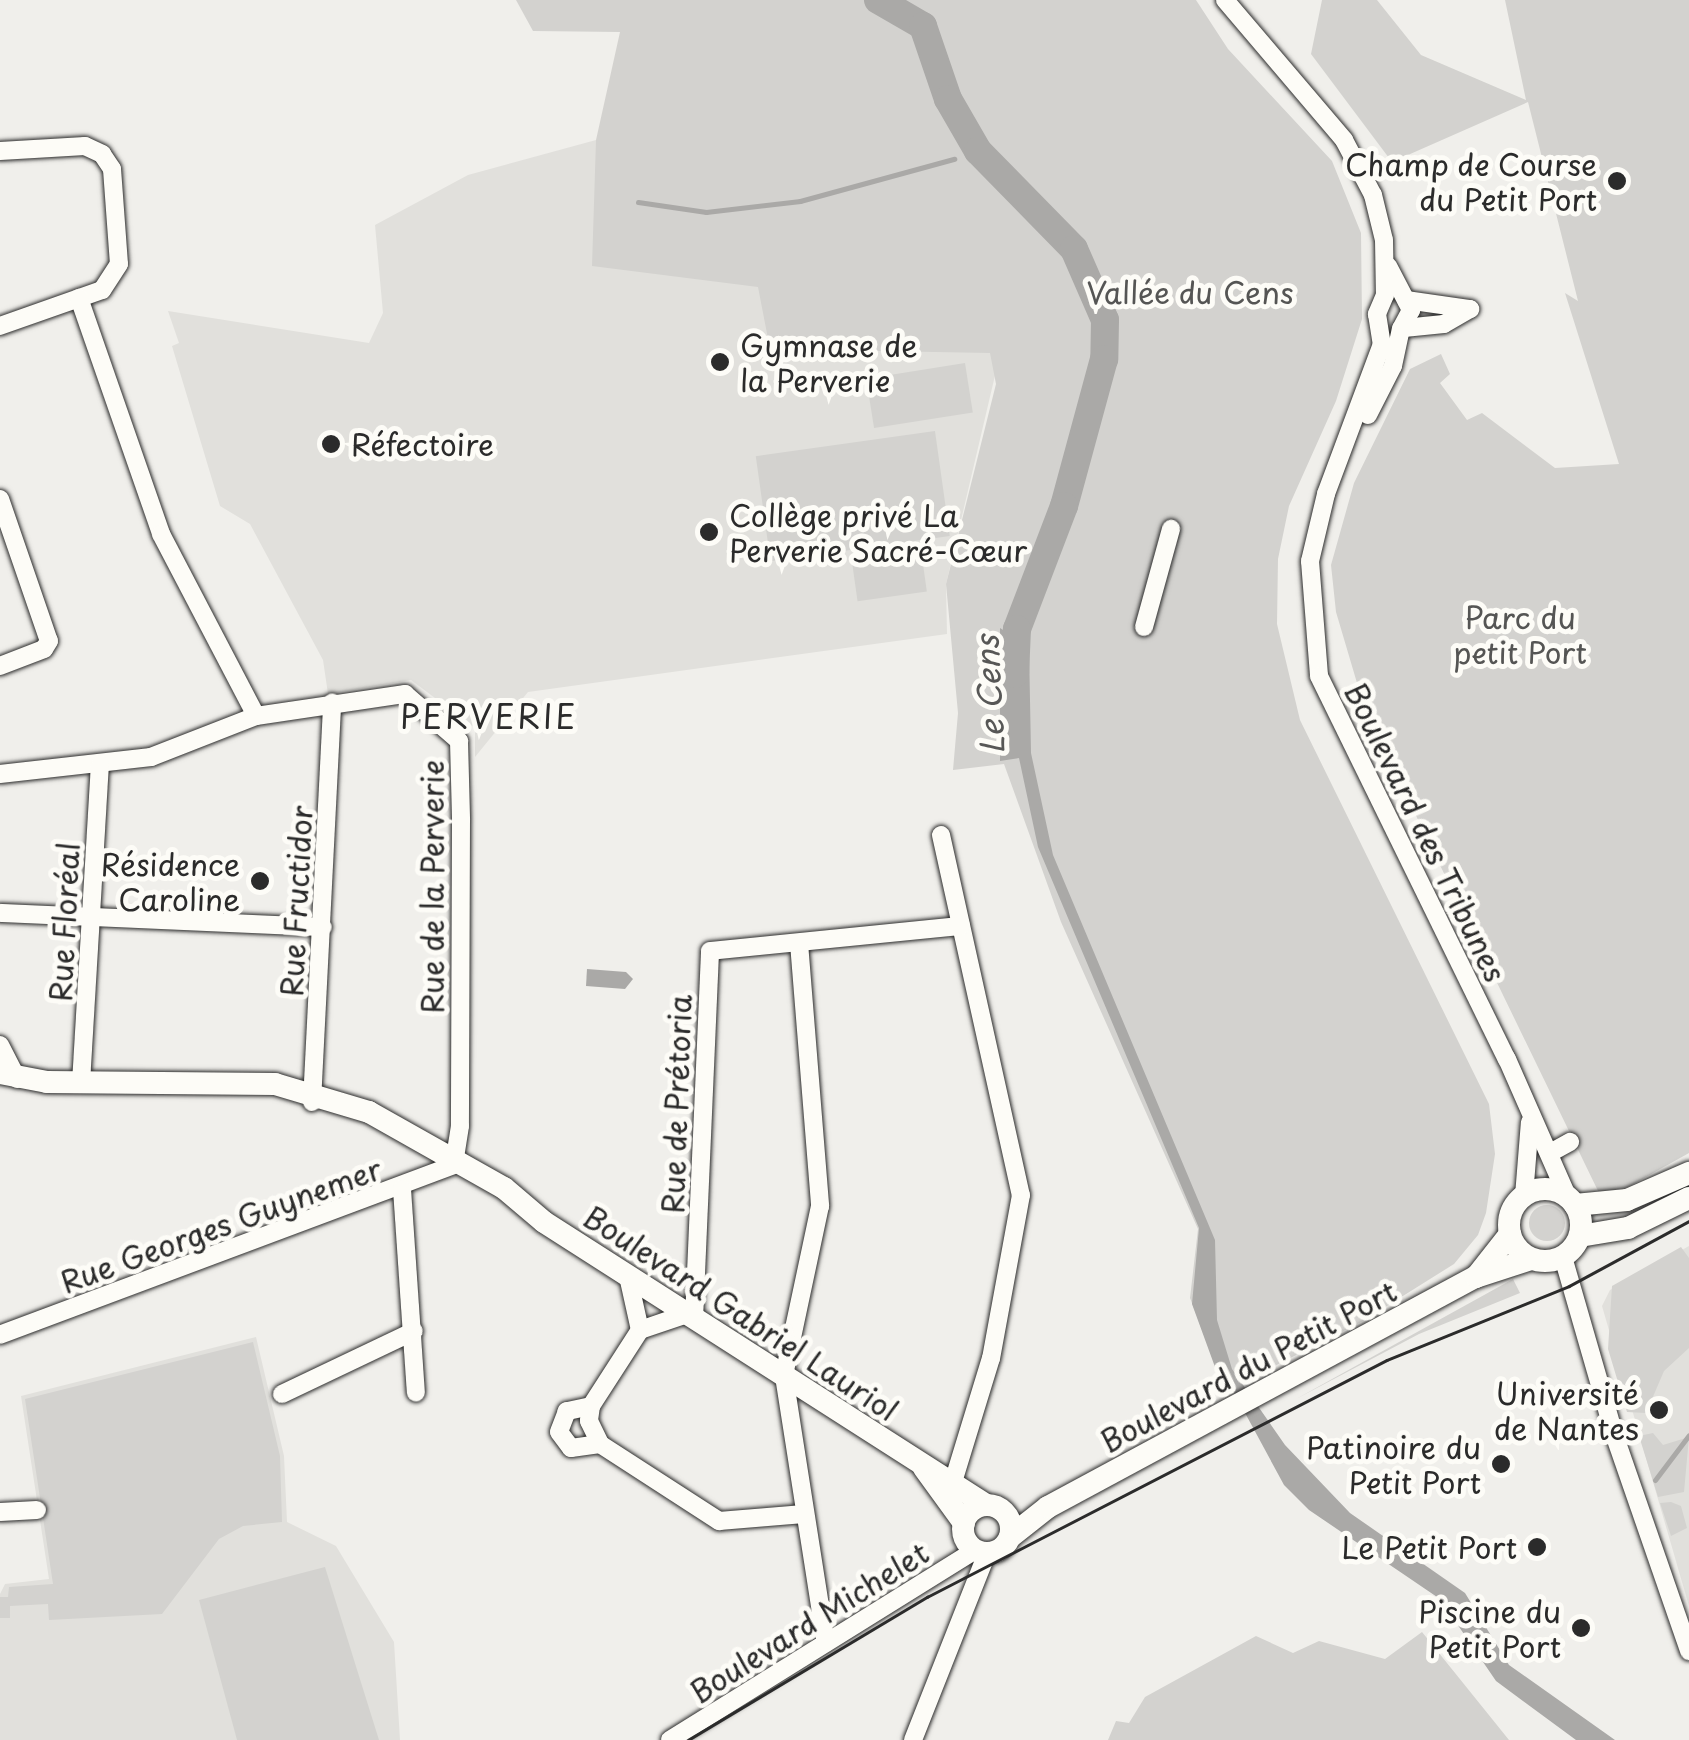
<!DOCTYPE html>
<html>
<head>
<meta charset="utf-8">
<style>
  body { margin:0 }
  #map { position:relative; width:1689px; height:1740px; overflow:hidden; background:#f0efeb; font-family:"Playpen Sans",sans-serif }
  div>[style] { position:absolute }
  .built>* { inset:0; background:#e1e0dc }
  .green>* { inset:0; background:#d3d2cf; transform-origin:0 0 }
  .round { border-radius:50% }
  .water>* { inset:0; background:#aaa9a7 }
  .stream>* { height:5px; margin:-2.5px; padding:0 2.5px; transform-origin:2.5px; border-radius:2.5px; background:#aaa9a7 }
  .river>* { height:28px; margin:-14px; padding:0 14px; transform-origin:14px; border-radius:14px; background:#aaa9a7 }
  .roads { filter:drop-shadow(0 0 2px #2b2b2b) drop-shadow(0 0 2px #2b2b2b) }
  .minor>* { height:18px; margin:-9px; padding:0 9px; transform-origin:9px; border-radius:9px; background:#fdfcf7 }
  .major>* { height:22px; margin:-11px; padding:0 11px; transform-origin:11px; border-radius:11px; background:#fdfcf7 }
  .major>.ring { margin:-11px; padding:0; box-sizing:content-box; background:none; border:22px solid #fdfcf7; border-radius:50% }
  .tram>* { height:2.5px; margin:-1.25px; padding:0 1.25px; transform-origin:1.25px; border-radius:1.25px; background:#2b2b2b }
  .dots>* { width:28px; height:28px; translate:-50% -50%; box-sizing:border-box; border:5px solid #fdfcf7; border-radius:50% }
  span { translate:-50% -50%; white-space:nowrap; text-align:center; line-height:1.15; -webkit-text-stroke:10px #fdfcf7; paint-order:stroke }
  .poi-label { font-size:30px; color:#2b2b2b }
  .right { translate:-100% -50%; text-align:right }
  .left { translate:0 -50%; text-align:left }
  .park-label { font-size:30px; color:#555554 }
  .street-label { font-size:30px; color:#2b2b2b }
  .water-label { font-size:32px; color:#575756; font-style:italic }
  .neighbourhood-label { font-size:32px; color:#2b2b2b; letter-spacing:2.5px }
</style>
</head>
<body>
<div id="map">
  <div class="built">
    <i style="clip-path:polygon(895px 93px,997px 367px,946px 584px,947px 634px,528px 692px,475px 757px,475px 728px,411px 680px,328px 694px,323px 660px,250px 524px,220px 506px,172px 346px,179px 343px,168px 311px,369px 343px,383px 313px,375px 225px,468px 175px,596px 140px)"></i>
    <i style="clip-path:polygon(1689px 1246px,1689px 1606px,1602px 1306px,1610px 1290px)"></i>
    <i style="clip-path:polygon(256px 1337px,284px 1456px,287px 1522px,336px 1546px,394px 1642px,400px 1740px,0 1740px,0 1594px,5px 1584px,49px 1579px,21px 1396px)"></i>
  </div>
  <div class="green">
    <i style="clip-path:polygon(516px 0,1196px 0,1228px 49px,1332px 161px,1361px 233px,1362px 319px,1336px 401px,1289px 506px,1278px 559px,1277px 624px,1300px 720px,1489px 1104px,1495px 1154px,1486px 1213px,1478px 1235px,1454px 1264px,1363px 1321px,1225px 1391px,1190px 1298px,1198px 1229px,1061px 922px,1004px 764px,953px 770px,958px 713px,946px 584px,996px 384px,990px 353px,770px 349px,758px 287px,592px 266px,596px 140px,620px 32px,533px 31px)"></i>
    <i style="clip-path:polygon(1322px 0,1377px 0,1421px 55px,1526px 100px,1505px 0,1689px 0,1689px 1153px,1628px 1187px,1599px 1193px,1390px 762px,1365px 710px,1336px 612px,1331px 565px,1354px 483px,1410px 369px,1441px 354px,1450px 374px,1440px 383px,1467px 420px,1482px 413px,1555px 468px,1619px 464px,1565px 293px,1578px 301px,1528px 102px,1392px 162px,1311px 54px)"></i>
    <i style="left:965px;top:363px;width:50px;height:100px;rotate:81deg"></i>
    <i style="left:935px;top:431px;width:106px;height:181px;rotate:82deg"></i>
    <i style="left:921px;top:550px;width:42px;height:70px;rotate:82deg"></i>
    <i class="round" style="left:1529px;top:1205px;width:36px;height:36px"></i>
    <i style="clip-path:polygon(1681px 1247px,1689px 1258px,1689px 1348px,1664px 1371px,1646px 1413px,1627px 1412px,1608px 1349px,1612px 1286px)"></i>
    <i style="clip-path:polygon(1513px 1279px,1520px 1293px,1419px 1334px,1296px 1399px)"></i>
    <i style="clip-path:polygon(253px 1342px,280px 1456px,282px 1522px,243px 1526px,219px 1539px,162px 1614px,49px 1620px,48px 1604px,10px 1606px,10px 1618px,0 1618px,0 1597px,8px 1597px,9px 1587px,53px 1584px,25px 1399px)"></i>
    <i style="clip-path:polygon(1653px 1433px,1663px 1445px,1689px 1437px,1684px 1492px,1658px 1497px,1639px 1436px)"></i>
    <i style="clip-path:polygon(1671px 1502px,1681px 1506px,1687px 1528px,1671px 1536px,1660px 1503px)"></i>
    <i style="clip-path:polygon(325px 1567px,379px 1740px,237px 1740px,199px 1600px)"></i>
    <i style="clip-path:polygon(1422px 1632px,1509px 1740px,1108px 1740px,1116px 1721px,1129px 1723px,1145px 1697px,1256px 1636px,1293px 1653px,1319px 1641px,1385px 1659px)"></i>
  </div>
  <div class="water">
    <i style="clip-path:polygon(1000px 628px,1029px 647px,1031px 753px,1053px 855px,1215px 1240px,1217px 1320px,1232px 1369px,1285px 1445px,1350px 1513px,1465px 1593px,1509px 1665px,1615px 1740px,1576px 1740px,1496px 1681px,1440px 1599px,1309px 1510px,1284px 1485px,1225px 1376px,1219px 1378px,1192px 1304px,1199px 1228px,1038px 847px,1019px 758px,1000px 761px)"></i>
    <i style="clip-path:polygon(587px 969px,626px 972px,633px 979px,625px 989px,586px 986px)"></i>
  </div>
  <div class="stream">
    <i style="left:969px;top:154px;width:9px;rotate:-18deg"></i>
    <i style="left:638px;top:202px;width:69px;rotate:8.4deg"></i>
    <i style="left:706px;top:212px;width:95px;rotate:-6.7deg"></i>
    <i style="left:800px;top:201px;width:160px;rotate:-15.3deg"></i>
    <i style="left:1655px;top:1480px;width:56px;rotate:-52.9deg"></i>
  </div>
  <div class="river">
    <i style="left:878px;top:0;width:52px;rotate:30deg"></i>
    <i style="left:923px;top:26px;width:77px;rotate:71.1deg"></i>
    <i style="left:948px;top:99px;width:60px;rotate:60deg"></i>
    <i style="left:978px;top:151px;width:137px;rotate:45.6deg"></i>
    <i style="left:1074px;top:249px;width:77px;rotate:66.4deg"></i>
    <i style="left:1105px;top:320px;width:39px;rotate:91deg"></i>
    <i style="left:1104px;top:359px;width:152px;rotate:105.2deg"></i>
    <i style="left:1064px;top:506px;width:132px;rotate:110.9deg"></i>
    <i style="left:1017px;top:629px;width:45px;rotate:92.5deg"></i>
  </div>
  <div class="roads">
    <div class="minor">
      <i style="left:1225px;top:0;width:184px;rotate:49.6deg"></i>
      <i style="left:1344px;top:140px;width:62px;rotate:62.2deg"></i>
      <i style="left:1373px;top:195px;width:46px;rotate:76.3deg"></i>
      <i style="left:1384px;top:240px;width:55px;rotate:89deg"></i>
      <i style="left:1385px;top:295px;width:21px;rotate:113deg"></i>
      <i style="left:1377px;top:314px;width:30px;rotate:81deg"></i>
      <i style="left:1382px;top:344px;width:160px;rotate:110.5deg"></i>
      <i style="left:1326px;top:494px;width:69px;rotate:103.4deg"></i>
      <i style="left:1310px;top:561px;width:115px;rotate:85.5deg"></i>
      <i style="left:1319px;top:676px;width:427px;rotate:63.9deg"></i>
      <i style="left:1507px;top:1059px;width:152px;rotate:66.3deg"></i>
      <i style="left:0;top:151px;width:85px;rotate:-3.4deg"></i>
      <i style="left:85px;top:146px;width:19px;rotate:25deg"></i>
      <i style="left:102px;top:154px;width:18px;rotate:56deg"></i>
      <i style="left:112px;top:169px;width:95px;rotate:85.8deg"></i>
      <i style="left:119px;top:264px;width:31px;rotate:123deg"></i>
      <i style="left:102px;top:290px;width:108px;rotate:160.6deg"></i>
      <i style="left:1388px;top:266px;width:50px;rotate:62.4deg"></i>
      <i style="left:1411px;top:310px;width:21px;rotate:118deg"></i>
      <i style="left:79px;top:298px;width:250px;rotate:70.8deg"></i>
      <i style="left:161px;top:534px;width:205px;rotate:62.4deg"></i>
      <i style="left:1406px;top:300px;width:65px;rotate:8deg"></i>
      <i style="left:1404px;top:328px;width:40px;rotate:-5.7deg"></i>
      <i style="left:1444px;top:324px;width:30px;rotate:-30deg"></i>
      <i style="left:1368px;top:415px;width:55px;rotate:-63deg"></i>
      <i style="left:1393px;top:366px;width:38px;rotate:-78deg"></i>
      <i style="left:0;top:499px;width:150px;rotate:71deg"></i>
      <i style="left:49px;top:641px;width:9px;rotate:122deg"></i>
      <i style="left:44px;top:649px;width:47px;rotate:158.9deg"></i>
      <i style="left:1144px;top:627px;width:102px;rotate:-74.6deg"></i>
      <i style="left:0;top:774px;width:152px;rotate:-6.4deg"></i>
      <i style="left:151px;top:757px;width:113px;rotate:-21.3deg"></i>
      <i style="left:256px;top:716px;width:151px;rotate:-8.4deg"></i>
      <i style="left:405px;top:694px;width:72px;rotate:41deg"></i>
      <i style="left:459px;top:741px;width:79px;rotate:88.5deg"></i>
      <i style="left:461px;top:820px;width:306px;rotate:90.2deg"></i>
      <i style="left:460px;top:1126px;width:39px;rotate:99deg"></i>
      <i style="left:454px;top:1165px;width:485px;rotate:159.5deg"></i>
      <i style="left:941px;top:835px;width:369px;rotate:77.5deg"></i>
      <i style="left:1021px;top:1195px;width:166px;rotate:100.4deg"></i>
      <i style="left:991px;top:1358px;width:127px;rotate:107deg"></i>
      <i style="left:0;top:913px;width:323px;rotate:2.5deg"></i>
      <i style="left:799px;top:943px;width:264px;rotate:85.4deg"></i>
      <i style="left:820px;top:1206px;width:174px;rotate:102deg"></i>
      <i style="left:784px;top:1376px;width:270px;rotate:81.1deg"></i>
      <i style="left:0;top:1045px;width:38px;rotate:63deg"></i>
      <i style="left:81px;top:1083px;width:319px;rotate:-86.6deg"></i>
      <i style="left:312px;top:1102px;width:400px;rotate:-87.1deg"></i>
      <i style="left:1550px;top:1153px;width:23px;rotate:-29deg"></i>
      <i style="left:402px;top:1189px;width:204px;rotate:86.1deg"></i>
      <i style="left:1524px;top:1196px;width:74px;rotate:-85.4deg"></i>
      <i style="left:1563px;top:1257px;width:184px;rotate:73.9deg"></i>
      <i style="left:1614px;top:1434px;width:230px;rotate:70.9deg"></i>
      <i style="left:628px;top:1276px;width:55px;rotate:77.5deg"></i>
      <i style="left:640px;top:1330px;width:50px;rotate:-18.8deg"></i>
      <i style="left:694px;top:1319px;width:368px;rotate:-87.5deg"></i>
      <i style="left:710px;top:951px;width:252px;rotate:-5.7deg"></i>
      <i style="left:640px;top:1330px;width:90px;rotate:122.8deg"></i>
      <i style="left:591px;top:1406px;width:15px;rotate:98deg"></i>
      <i style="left:589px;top:1421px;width:25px;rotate:64deg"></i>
      <i style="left:600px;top:1444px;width:142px;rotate:32.9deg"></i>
      <i style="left:719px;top:1521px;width:85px;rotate:-4.7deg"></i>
      <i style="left:282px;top:1394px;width:146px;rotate:-25.5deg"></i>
      <i style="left:591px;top:1406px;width:25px;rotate:168deg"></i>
      <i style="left:567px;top:1411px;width:22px;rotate:111deg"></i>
      <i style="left:559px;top:1432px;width:20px;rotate:53deg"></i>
      <i style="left:571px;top:1448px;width:29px;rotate:-8deg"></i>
      <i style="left:0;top:1512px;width:37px;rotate:-3deg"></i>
      <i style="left:670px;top:1740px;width:359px;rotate:-31.9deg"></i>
      <i style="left:913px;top:1740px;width:201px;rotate:-68.4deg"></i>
    </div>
    <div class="major">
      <i style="left:0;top:1073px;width:48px;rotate:10.8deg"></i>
      <i style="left:47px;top:1082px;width:228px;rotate:0.5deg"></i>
      <i style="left:275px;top:1084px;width:98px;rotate:16.6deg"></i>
      <i style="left:369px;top:1112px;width:155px;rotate:29.4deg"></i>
      <i style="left:504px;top:1188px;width:52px;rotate:40.4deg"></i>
      <i style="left:544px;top:1222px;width:525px;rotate:32.63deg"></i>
      <i class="ring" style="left:1509px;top:1189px;width:50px;height:50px"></i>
      <i style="left:1575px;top:1205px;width:52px;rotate:-5.5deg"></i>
      <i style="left:1627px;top:1200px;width:68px;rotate:-23.5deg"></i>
      <i style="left:1580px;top:1236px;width:49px;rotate:-9.5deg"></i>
      <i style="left:1628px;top:1228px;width:68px;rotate:-26.2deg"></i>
      <i style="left:1476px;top:1277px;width:55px;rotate:-51.7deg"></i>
      <i style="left:924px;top:1468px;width:68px;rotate:54deg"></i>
      <i class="ring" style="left:963px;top:1505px;width:26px;height:26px"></i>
      <i style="left:1010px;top:1537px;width:48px;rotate:-38.3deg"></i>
      <i style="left:1048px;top:1507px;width:486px;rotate:-28.3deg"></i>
      <i style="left:1476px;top:1277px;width:58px;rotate:-18.1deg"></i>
    </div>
  </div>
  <div class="tram">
    <i style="left:688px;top:1740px;width:279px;rotate:-30.9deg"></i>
    <i style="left:927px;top:1597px;width:517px;rotate:-27.26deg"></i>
    <i style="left:1387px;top:1360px;width:196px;rotate:-22.1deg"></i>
    <i style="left:1569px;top:1286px;width:136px;rotate:-28.4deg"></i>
  </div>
  <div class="dots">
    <i style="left:1617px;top:181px;background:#2b2b2b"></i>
    <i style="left:720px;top:362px;background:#2b2b2b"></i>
    <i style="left:331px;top:444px;background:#2b2b2b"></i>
    <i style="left:709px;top:532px;background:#2b2b2b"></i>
    <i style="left:260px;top:881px;background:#2b2b2b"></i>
    <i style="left:1659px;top:1410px;background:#2b2b2b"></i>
    <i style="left:1501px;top:1464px;background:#2b2b2b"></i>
    <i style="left:1537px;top:1547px;background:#2b2b2b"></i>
    <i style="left:1581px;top:1628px;background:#2b2b2b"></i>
  </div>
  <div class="poi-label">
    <span class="right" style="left:1597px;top:181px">Champ de Course<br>du Petit Port</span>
    <span class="left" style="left:740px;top:362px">Gymnase de<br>la Perverie</span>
    <span class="left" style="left:351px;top:444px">Réfectoire</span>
    <span class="left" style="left:729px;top:532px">Collège privé La<br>Perverie Sacré-Cœur</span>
    <span class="right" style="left:240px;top:881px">Résidence<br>Caroline</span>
    <span class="right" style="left:1639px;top:1410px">Université<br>de Nantes</span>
    <span class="right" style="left:1481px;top:1464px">Patinoire du<br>Petit Port</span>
    <span class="right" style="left:1517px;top:1547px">Le Petit Port</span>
    <span class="right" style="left:1561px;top:1628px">Piscine du<br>Petit Port</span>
  </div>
  <div class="park-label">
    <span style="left:1190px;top:292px">Vallée du Cens</span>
    <span style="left:1520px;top:634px">Parc du<br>petit Port</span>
  </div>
  <div class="street-label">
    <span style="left:1426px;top:832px;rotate:64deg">Boulevard des Tribunes</span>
    <span style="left:432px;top:887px;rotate:-90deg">Rue de la Perverie</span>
    <span style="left:296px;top:901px;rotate:-87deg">Rue Fructidor</span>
    <span style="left:64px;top:922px;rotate:-87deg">Rue Floréal</span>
    <span style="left:676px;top:1104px;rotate:-88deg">Rue de Prétoria</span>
    <span style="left:221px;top:1225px;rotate:-20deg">Rue Georges Guynemer</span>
    <span style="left:741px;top:1313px;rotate:33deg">Boulevard Gabriel Lauriol</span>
    <span style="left:1248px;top:1366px;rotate:-28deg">Boulevard du Petit Port</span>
    <span style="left:809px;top:1622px;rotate:-32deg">Boulevard Michelet</span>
  </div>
  <div class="water-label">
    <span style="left:989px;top:695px;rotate:-93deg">Le Cens</span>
  </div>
  <div class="neighbourhood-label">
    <span style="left:489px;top:716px">PERVERIE</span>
  </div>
</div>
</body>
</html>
